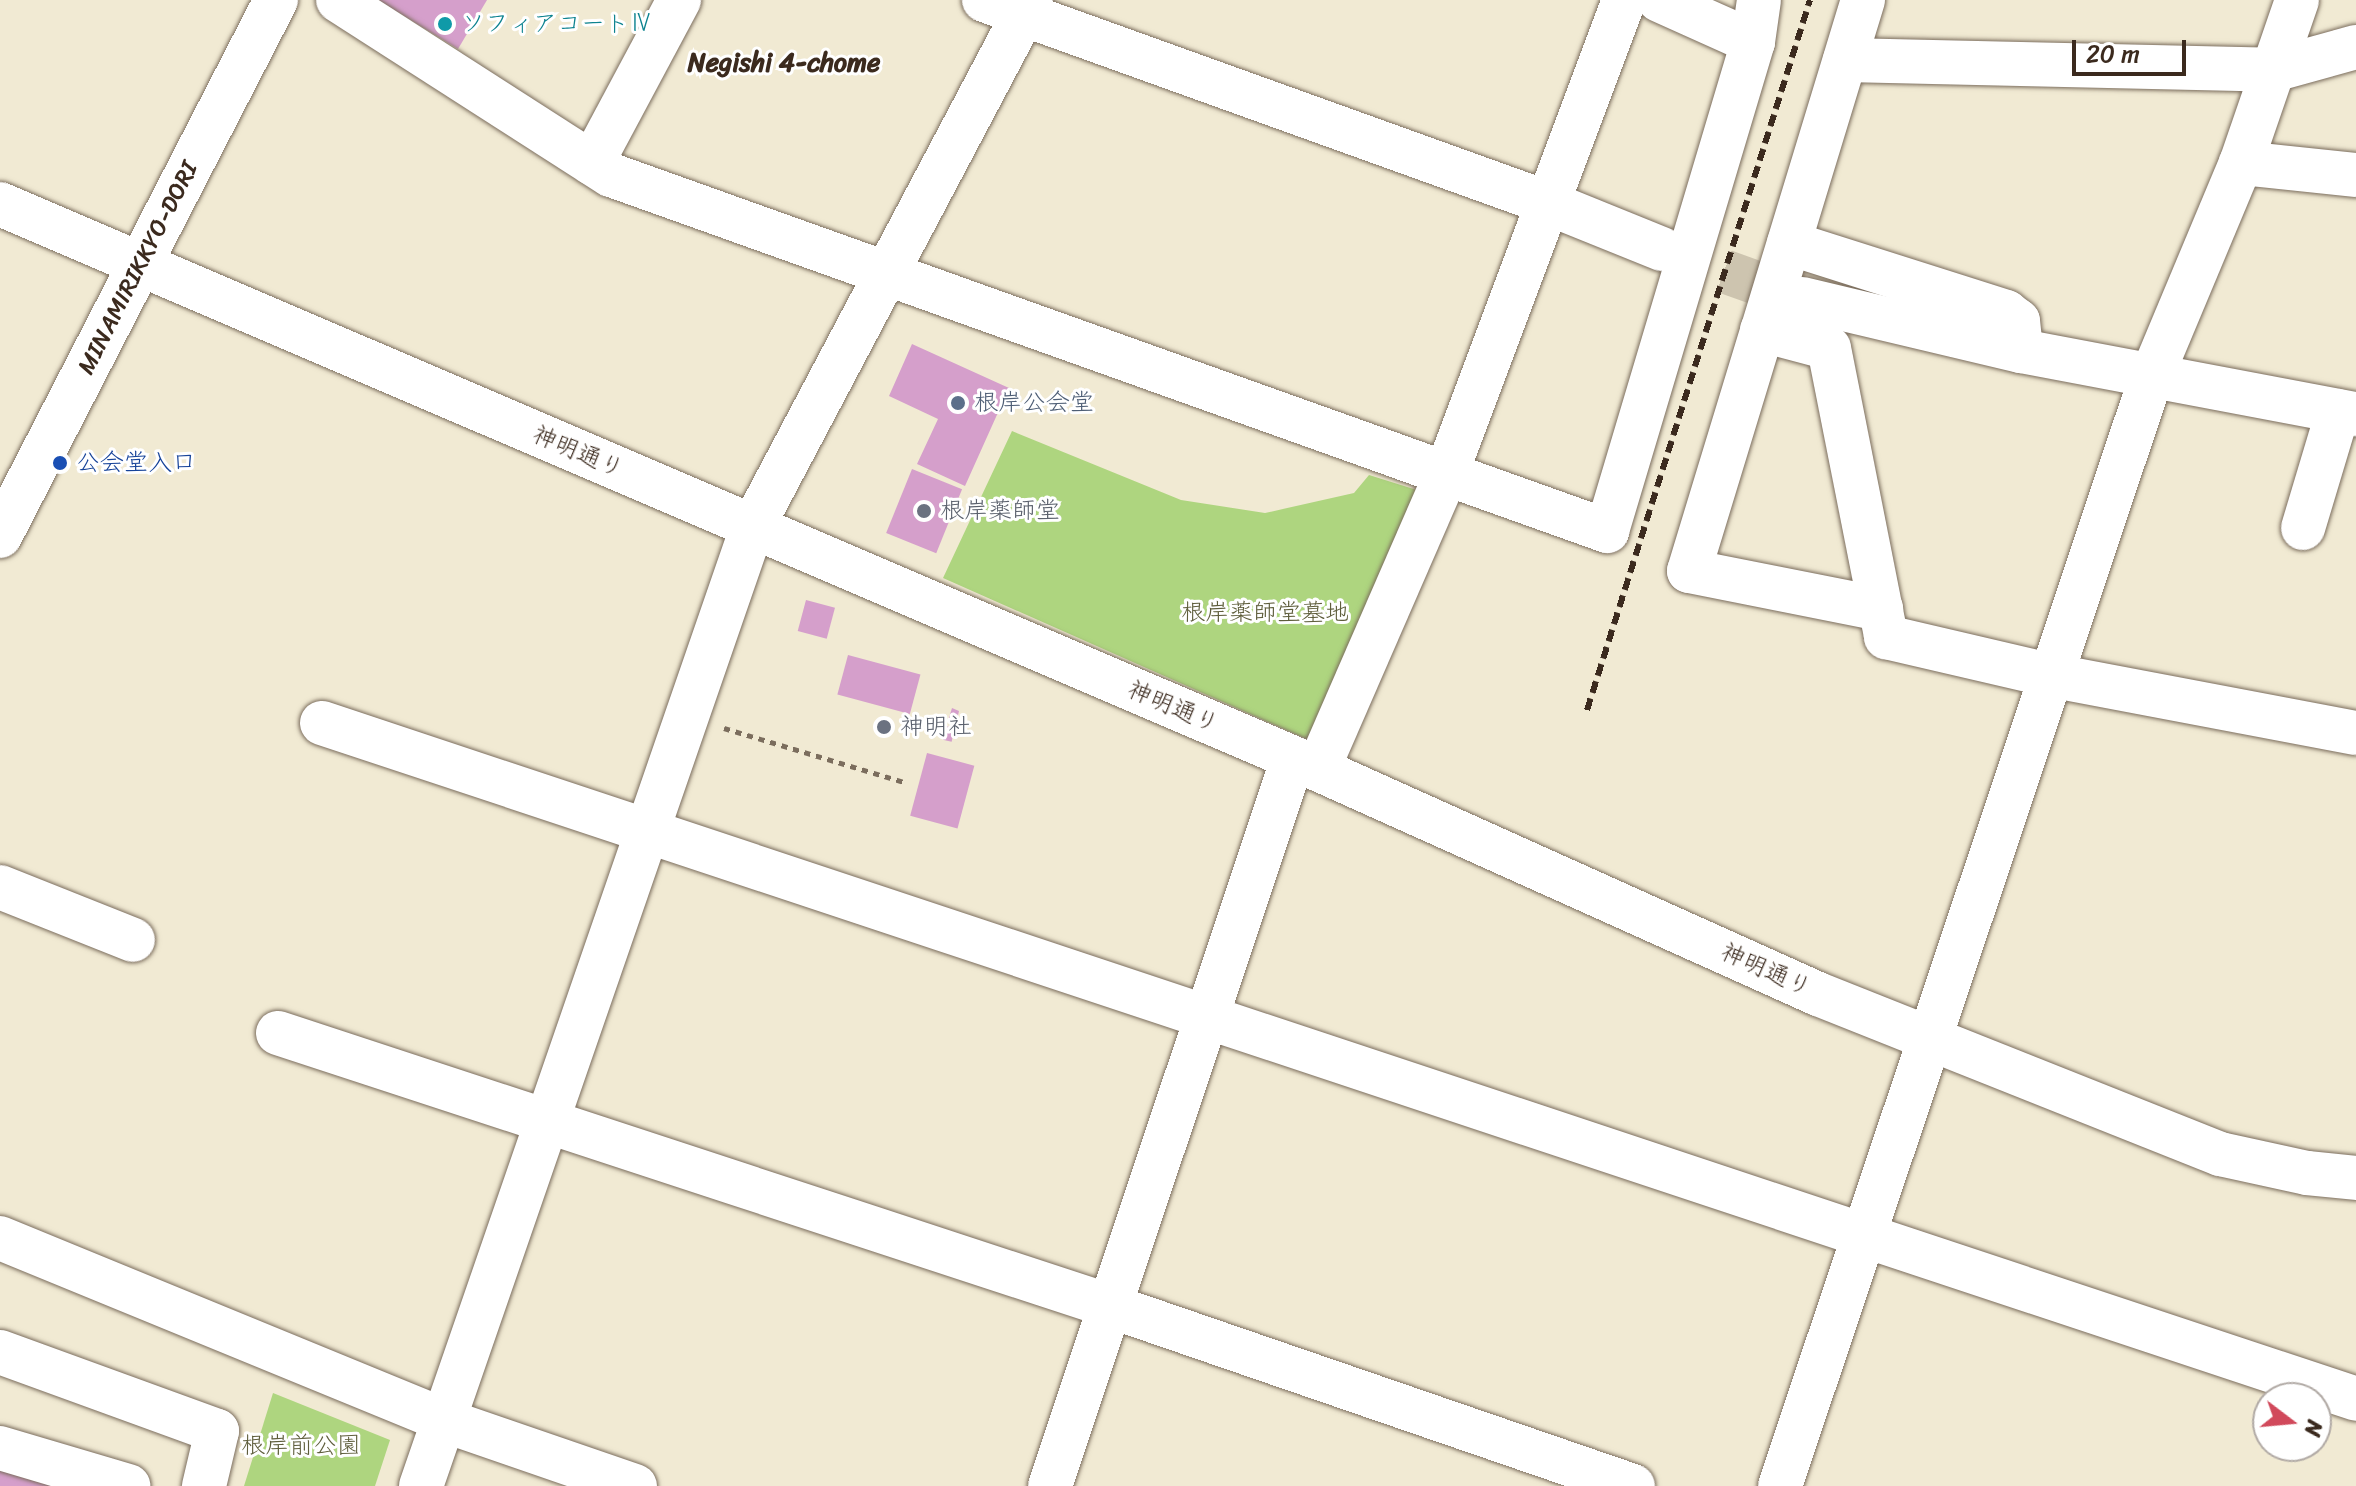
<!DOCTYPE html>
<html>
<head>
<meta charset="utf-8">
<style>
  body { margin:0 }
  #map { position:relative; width:2356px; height:1486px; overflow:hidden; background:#f1ead3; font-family:Sriracha,"Klee One",sans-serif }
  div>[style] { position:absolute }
  .green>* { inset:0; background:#aed57f }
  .building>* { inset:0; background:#d59fcb; transform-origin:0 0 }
  .minor-tunnel>* { height:44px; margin-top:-22px; transform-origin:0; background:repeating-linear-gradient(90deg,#cdc4af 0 44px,transparent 0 66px) }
  .path>* { height:5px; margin-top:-2.5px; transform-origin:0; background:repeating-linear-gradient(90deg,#7b6d5d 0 6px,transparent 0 12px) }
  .roads { filter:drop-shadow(0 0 2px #7b6d5d) drop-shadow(0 0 2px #7b6d5d) }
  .minor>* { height:44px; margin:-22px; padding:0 22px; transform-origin:22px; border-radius:22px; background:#fff }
  .rail>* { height:6px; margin-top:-3px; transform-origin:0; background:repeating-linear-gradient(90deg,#3b2a1e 0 12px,transparent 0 18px) }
  .dots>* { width:22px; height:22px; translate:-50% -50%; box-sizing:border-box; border:4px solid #fff; border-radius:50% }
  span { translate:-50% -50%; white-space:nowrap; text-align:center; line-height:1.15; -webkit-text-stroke:6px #fff; paint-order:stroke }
  .culture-label { font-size:24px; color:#0d838f }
  .left { translate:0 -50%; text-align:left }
  .street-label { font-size:24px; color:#3b2a1e }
  .service-label { font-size:24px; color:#4e5e75 }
  .transit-label { font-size:24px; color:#164399 }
  .worship-label { font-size:24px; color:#5b616d }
  .park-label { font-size:24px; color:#5e5d3b }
  .neighbourhood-label { font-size:26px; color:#3b2a1e; font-weight:700 }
  .north { position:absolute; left:2252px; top:1382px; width:80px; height:80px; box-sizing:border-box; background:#fff; border:2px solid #b1aaa5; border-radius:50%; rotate:106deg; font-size:22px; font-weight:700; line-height:32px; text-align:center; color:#3b2a1e }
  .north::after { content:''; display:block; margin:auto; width:28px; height:36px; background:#d1495b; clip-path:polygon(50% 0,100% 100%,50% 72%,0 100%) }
  .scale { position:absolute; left:2072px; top:40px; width:114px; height:36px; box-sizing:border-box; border:4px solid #3b2a1e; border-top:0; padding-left:10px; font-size:24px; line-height:28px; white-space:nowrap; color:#3b2a1e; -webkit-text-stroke:6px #fff; paint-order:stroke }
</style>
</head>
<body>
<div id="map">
  <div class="green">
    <i style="clip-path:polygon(1012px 431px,1181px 500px,1265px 513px,1354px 493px,1369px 475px,1420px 491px,1318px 744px,943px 578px)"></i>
    <i style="clip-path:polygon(273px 1393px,390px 1440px,375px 1486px,244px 1486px)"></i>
  </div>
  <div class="building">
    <i style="clip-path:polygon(378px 0,487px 0,458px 49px)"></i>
    <i style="clip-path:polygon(912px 344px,1009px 388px,965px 486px,917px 464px,938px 419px,889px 396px)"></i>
    <i style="left:912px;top:469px;width:54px;height:69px;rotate:22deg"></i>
    <i style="left:806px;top:600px;width:30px;height:32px;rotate:15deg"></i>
    <i style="left:848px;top:655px;width:75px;height:41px;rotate:15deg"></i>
    <i style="clip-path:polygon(952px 708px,959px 711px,956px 724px,948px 721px)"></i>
    <i style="left:946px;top:726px;width:9px;height:14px;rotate:13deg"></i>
    <i style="left:927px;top:753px;width:49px;height:65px;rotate:15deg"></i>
    <i style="clip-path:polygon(0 1467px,59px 1486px,0 1486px)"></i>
  </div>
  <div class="minor-tunnel">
    <i style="left:1662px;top:249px;width:149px;rotate:19.7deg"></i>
  </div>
  <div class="path">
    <i style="left:724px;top:728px;width:191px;rotate:16.7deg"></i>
  </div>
  <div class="roads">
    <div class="minor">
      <i style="left:338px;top:0;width:324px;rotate:32.7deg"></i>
      <i style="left:611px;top:175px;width:1058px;rotate:19.67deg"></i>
      <i style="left:1607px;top:531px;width:510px;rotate:-73.38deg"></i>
      <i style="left:1753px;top:42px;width:42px;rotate:-81.9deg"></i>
      <i style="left:984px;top:0;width:599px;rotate:19.8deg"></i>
      <i style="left:1548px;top:203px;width:123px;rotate:22deg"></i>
      <i style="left:1659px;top:0;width:103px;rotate:24.1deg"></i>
      <i style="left:1863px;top:0;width:597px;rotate:106.95deg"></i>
      <i style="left:1689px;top:571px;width:196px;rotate:11.2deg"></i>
      <i style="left:1845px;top:60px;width:428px;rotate:1.3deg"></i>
      <i style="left:2273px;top:70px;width:86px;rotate:-15.5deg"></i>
      <i style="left:592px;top:163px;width:185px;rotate:-61.9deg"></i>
      <i style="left:2241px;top:163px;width:116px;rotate:6deg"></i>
      <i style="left:0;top:204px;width:1407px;rotate:23.19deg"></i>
      <i style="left:1293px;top:758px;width:576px;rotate:24.21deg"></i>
      <i style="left:1818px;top:994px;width:433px;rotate:21.7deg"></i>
      <i style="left:2220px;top:1154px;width:89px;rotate:12.3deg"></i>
      <i style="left:2307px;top:1173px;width:49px;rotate:5.8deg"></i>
      <i style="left:1789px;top:243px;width:228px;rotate:17.6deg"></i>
      <i style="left:2006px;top:312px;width:15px;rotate:37deg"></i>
      <i style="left:2018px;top:321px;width:30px;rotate:84deg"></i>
      <i style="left:1802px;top:299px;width:225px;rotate:13.4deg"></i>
      <i style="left:2021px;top:351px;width:341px;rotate:10.7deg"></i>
      <i style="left:1762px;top:330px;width:69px;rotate:15deg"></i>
      <i style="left:1829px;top:348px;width:295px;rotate:78.8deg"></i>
      <i style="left:1886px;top:637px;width:167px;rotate:13.1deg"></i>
      <i style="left:2049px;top:675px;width:312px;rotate:10.7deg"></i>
      <i style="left:2303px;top:528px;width:122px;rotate:-73.3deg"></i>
      <i style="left:0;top:536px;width:603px;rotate:-62.75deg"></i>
      <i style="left:322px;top:723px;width:2143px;rotate:18.38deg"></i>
      <i style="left:1318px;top:769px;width:318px;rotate:-66.5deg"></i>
      <i style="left:1445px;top:477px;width:509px;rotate:-69.43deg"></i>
      <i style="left:0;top:887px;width:143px;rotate:21.7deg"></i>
      <i style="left:278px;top:1033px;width:876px;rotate:18.17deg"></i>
      <i style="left:1110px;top:1306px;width:553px;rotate:18.99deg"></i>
      <i style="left:0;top:1238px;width:479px;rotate:22.3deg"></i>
      <i style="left:443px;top:1420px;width:203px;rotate:19deg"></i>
      <i style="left:0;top:1352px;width:231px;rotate:20deg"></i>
      <i style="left:217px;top:1431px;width:57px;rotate:103.3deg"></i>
      <i style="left:0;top:1448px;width:134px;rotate:16.5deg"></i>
      <i style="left:421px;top:1486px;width:1014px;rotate:-70.94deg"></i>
      <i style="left:752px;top:528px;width:597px;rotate:-62.15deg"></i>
      <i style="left:1050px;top:1486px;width:767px;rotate:-71.54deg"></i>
      <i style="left:1780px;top:1486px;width:1168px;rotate:-71.49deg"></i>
      <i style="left:2151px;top:378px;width:233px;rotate:-67.3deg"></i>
      <i style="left:2241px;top:163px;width:172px;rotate:-71deg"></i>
    </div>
  </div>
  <div class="rail">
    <i style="left:1587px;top:710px;width:744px;rotate:-72.56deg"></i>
  </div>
  <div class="dots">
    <i style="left:445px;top:24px;background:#0f9aa8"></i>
    <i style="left:958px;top:403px;background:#5c6f8a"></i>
    <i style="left:60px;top:463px;background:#1a4fb4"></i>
    <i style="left:924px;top:511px;background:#6b7280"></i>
    <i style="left:884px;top:727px;background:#6b7280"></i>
  </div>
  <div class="culture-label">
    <span class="left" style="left:461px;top:24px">ソフィアコートⅣ</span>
  </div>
  <div class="street-label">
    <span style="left:138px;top:268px;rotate:-63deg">MINAMIRIKKYO-DORI</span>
    <span style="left:578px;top:452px;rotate:23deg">神明通り</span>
    <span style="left:1173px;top:707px;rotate:23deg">神明通り</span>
    <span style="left:1766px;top:970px;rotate:24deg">神明通り</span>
  </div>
  <div class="service-label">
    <span class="left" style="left:974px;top:403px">根岸公会堂</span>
  </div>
  <div class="transit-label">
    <span class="left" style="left:76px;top:463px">公会堂入口</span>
  </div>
  <div class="worship-label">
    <span class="left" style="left:940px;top:511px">根岸薬師堂</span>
    <span class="left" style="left:900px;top:727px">神明社</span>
  </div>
  <div class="park-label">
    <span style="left:1265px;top:613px">根岸薬師堂墓地</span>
    <span style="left:301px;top:1446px">根岸前公園</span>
  </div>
  <div class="neighbourhood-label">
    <span style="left:784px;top:63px">Negishi 4-chome</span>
  </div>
  <div class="north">N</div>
  <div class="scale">20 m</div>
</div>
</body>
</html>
